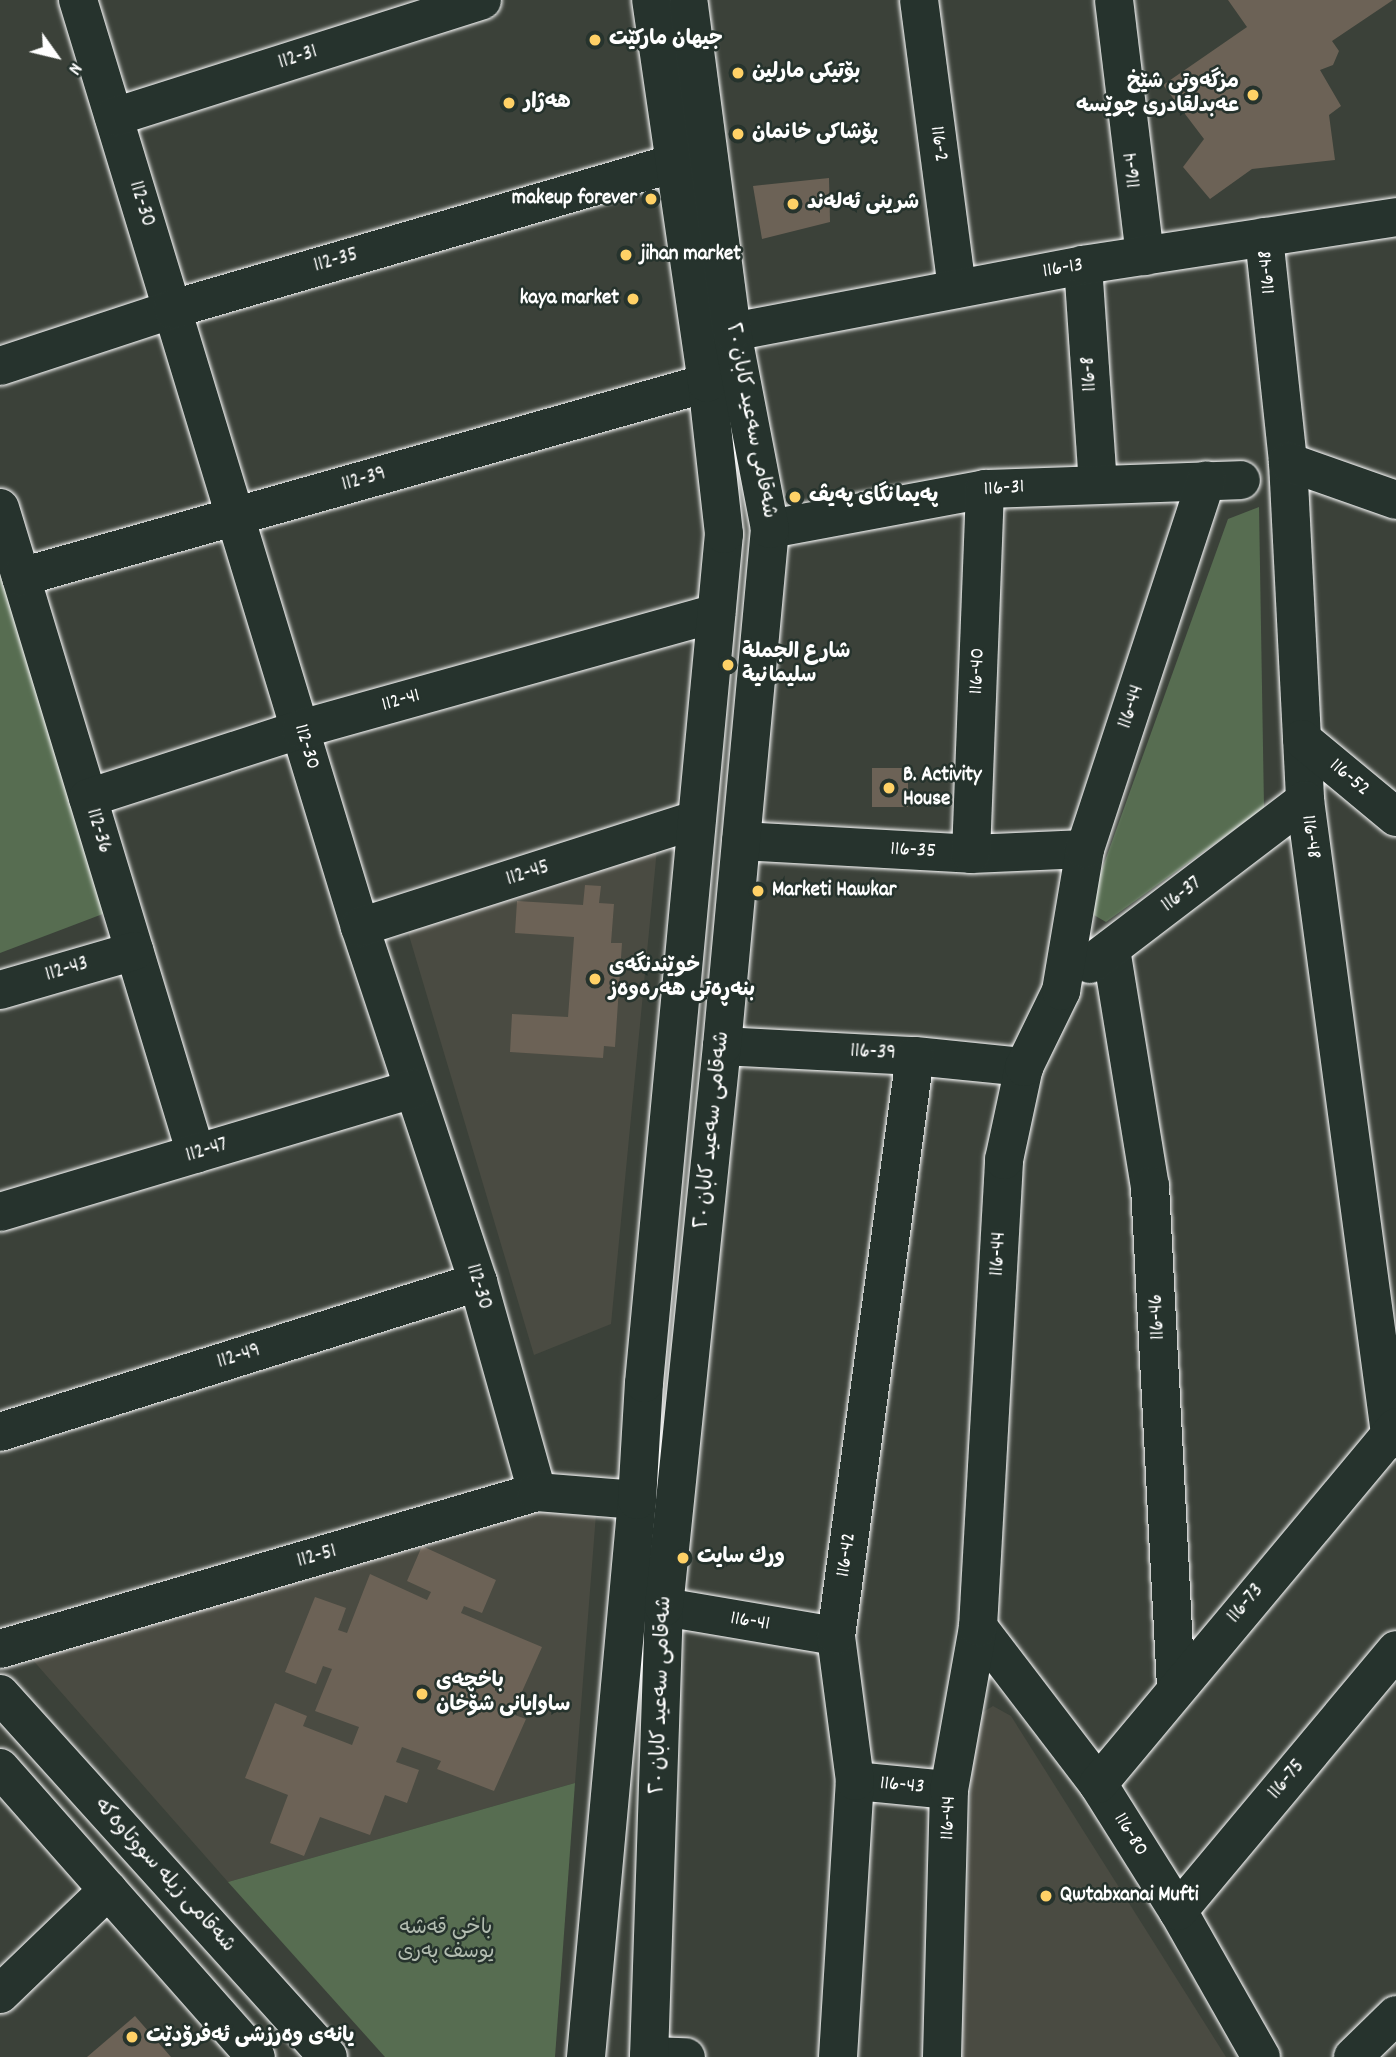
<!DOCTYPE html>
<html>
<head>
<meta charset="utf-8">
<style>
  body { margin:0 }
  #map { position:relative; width:1396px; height:2057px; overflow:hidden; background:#3b4139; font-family:Dekko,"Playpen Sans Arabic",sans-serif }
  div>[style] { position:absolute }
  .built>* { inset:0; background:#4a4b42 }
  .green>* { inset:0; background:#576d51 }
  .building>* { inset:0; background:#6c6256; transform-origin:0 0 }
  .roads { filter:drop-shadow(0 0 2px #fff) drop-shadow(0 0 2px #fff) }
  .minor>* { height:38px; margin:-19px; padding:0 19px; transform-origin:19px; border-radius:19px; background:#26332d }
  .major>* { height:38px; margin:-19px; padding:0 19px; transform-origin:19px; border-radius:19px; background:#26332d }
  .dots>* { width:19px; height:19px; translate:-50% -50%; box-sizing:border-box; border:4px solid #26332d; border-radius:50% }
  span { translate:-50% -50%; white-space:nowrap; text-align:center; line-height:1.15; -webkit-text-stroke:5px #26332d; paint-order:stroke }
  .poi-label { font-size:21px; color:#fff; font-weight:700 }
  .left { translate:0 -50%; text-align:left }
  .right { translate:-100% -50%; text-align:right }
  .street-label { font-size:21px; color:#fff }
  .park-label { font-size:21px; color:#b3bdb1 }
  .north { position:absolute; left:21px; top:21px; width:70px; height:70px; -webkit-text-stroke:5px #26332d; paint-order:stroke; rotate:124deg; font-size:19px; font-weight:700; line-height:28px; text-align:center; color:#fff }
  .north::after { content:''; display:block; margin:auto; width:24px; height:32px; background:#fff; clip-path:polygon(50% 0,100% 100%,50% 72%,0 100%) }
</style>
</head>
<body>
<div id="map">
  <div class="built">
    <i style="clip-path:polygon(657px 849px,611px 1324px,534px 1355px,408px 932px)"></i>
    <i style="clip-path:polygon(582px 1481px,597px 1501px,575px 1783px,228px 1882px,31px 1658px)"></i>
    <i style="clip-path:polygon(993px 1706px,1011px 1716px,1226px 2057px,962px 2057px,973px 1734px,980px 1714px)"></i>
  </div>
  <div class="green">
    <i style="clip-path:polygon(1259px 507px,1264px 808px,1106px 922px,1087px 911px,1228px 519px)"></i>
    <i style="clip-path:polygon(0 541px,108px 912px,0 953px)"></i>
    <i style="clip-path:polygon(575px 1783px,555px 2057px,385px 2057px,228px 1882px)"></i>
  </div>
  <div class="building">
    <i style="clip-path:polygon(1228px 0,1393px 0,1332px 41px,1339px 51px,1333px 65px,1320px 70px,1341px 106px,1329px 115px,1335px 160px,1252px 169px,1210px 199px,1183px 167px,1204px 139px,1163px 85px,1247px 27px)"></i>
    <i style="clip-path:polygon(829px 178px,830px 222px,762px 239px,753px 186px)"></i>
    <i style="left:872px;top:768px;width:36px;height:39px"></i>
    <i style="clip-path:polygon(585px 885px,601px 886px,599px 903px,614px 904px,611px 943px,622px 943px,615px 1047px,604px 1046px,603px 1058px,510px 1052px,512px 1014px,568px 1017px,574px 937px,515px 933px,517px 901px,583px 905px)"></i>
    <i style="clip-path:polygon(422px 1546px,496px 1580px,482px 1613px,464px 1606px,461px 1613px,542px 1647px,512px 1714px,526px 1719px,494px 1791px,437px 1769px,441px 1761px,402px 1747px,396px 1762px,419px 1770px,407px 1803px,385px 1795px,370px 1835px,320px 1817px,304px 1856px,270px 1843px,288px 1795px,245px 1778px,275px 1703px,307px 1716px,303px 1726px,352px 1745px,359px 1727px,315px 1711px,332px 1669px,323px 1666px,316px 1684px,285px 1672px,315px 1597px,346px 1608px,338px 1630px,347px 1633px,370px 1574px,427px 1600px,431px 1592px,407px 1581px)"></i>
    <i style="clip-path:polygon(135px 2016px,171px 2057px,87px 2057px)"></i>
  </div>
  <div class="roads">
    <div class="minor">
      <i style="left:78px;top:0;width:969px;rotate:73.08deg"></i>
      <i style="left:360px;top:927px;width:374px;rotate:71.6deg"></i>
      <i style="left:478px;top:1282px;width:218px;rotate:74.3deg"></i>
      <i style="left:919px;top:0;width:291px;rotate:82.5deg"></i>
      <i style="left:1114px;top:0;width:258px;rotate:83.1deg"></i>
      <i style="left:114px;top:117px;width:386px;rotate:-17.6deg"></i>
      <i style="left:1264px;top:237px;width:226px;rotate:83.9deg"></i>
      <i style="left:1288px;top:462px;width:338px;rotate:87.1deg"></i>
      <i style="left:1305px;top:800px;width:640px;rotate:82.36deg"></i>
      <i style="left:1390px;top:1434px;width:8px;rotate:40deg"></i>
      <i style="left:1083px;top:265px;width:219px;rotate:86.1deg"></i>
      <i style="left:732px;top:332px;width:357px;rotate:-10.8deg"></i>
      <i style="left:1083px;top:265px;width:317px;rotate:-8.7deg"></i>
      <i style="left:0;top:366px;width:182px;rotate:-18.2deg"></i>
      <i style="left:173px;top:309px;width:523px;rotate:-16.22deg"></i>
      <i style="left:1288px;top:462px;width:114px;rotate:19.4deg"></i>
      <i style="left:0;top:508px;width:675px;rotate:73.12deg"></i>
      <i style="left:770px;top:529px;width:219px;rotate:-10.5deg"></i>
      <i style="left:985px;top:489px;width:256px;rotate:-2deg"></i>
      <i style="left:21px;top:577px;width:713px;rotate:-15.79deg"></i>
      <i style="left:1302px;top:739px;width:122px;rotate:39.7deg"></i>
      <i style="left:88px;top:798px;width:224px;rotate:-17.9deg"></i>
      <i style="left:301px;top:729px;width:431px;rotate:-15.6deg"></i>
      <i style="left:741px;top:841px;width:230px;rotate:3.2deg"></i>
      <i style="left:971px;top:854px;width:114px;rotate:-2.5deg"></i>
      <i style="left:971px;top:854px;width:365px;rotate:-87.8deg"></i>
      <i style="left:360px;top:927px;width:353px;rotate:-17.7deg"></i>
      <i style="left:1111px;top:949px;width:240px;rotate:80.7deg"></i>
      <i style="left:1150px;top:1186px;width:502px;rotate:87.03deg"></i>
      <i style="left:1090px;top:964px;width:270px;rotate:-37.3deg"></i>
      <i style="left:0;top:990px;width:140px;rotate:-16.2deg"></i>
      <i style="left:722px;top:1046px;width:193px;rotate:3deg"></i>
      <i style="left:915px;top:1056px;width:110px;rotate:5.8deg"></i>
      <i style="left:0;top:1212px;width:431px;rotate:-16.6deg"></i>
      <i style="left:0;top:1432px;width:501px;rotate:-17.42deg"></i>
      <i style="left:664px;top:1607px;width:174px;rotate:9.6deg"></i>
      <i style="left:978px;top:1627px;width:198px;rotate:52.6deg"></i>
      <i style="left:1098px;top:1784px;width:150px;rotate:57.8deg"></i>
      <i style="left:1178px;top:1911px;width:168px;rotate:60.4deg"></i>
      <i style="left:0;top:1649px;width:559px;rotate:-16.3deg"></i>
      <i style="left:537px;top:1492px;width:100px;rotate:4.6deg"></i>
      <i style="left:855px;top:1781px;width:94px;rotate:5.5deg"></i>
      <i style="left:1098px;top:1784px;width:465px;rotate:-50.1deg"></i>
      <i style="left:1178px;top:1911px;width:340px;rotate:-50.1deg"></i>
      <i style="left:0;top:1994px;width:150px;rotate:-43.9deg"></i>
      <i style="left:649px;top:2056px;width:37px;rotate:2deg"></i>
      <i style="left:838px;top:2057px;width:277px;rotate:-86.5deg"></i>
      <i style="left:855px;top:1781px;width:146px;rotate:-97.5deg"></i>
      <i style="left:836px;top:1636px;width:585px;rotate:-82.24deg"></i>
      <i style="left:942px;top:2057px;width:267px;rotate:-88.5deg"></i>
      <i style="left:949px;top:1790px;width:166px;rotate:-79.9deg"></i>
      <i style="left:978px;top:1627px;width:468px;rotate:-86.8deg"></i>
      <i style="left:1004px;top:1160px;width:95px;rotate:-77.9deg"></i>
      <i style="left:1024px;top:1067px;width:85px;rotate:-64deg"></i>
      <i style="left:1061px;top:991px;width:144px;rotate:-80.4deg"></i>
      <i style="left:1085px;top:849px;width:388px;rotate:-71.8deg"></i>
      <i style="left:1353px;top:2057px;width:60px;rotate:-44.3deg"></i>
    </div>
    <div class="major">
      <i style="left:0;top:1694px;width:489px;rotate:47.9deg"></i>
      <i style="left:0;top:1768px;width:386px;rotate:48.5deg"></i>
      <i style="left:586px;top:2057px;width:559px;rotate:-84.77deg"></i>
      <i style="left:637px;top:1500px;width:117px;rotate:-86.6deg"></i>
      <i style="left:644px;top:1383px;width:853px;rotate:-84.62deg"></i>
      <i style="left:724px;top:534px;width:152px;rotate:-96.4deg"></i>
      <i style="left:707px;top:383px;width:387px;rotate:-98.3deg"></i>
      <i style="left:649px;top:2057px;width:450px;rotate:-88.1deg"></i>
      <i style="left:664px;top:1607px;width:564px;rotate:-84.1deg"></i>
      <i style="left:722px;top:1046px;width:519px;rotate:-84.7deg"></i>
      <i style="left:770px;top:529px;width:201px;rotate:-100.9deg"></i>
      <i style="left:732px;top:332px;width:335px;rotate:-97.5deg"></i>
    </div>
  </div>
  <div class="dots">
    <i style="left:595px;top:40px;background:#ffd166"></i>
    <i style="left:738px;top:73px;background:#ffd166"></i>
    <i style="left:1253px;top:95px;background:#ffd166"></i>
    <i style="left:509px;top:103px;background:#ffd166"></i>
    <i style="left:738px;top:134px;background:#ffd166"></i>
    <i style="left:651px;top:199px;background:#ffd166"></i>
    <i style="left:793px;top:204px;background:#ffd166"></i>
    <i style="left:626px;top:255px;background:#ffd166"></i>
    <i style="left:633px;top:299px;background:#ffd166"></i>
    <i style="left:795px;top:497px;background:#ffd166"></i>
    <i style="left:728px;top:665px;background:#ffd166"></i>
    <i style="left:889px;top:788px;background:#ffd166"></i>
    <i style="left:758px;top:891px;background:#ffd166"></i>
    <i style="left:595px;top:979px;background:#ffd166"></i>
    <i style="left:683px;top:1558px;background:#ffd166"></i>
    <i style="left:422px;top:1694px;background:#ffd166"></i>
    <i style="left:1046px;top:1896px;background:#ffd166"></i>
    <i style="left:132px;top:2037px;background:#ffd166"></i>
  </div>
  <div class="poi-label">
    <span class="left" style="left:609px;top:40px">جیهان مارکێت</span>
    <span class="left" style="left:752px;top:73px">بۆتیکی مارلین</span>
    <span class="right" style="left:1239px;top:95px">مزگەوتی شێخ<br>عەبدلقادری چوێسە</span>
    <span class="left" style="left:523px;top:103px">هەژار</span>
    <span class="left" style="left:752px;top:134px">پۆشاکی خانمان</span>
    <span class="right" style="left:637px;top:199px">makeup forever</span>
    <span class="left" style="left:807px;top:204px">شرینی ئەلەند</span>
    <span class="left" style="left:640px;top:255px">jihan market</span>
    <span class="right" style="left:619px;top:299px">kaya market</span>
    <span class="left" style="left:809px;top:497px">پەیمانگای پەیڤ</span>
    <span class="left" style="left:742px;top:665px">شارع الجملة<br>سليمانية</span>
    <span class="left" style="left:903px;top:788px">B. Activity<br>House</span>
    <span class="left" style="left:772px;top:891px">Marketi Hawkar</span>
    <span class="left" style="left:609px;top:979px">خوێندنگەی<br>بنەڕەتی هەرەوەز</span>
    <span class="left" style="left:697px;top:1558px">ورك سايت</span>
    <span class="left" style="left:436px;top:1694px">باخچەی<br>ساوایانی شۆخان</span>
    <span class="left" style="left:1060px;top:1896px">Qwtabxanai Mufti</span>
    <span class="left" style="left:146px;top:2037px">یانەی وەرزشی ئەفرۆدێت</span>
  </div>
  <div class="street-label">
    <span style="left:298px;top:58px;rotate:-18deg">112-31</span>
    <span style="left:938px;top:144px;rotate:82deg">116-2</span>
    <span style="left:1134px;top:170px;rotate:-97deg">116-4</span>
    <span style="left:141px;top:204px;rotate:73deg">112-30</span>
    <span style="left:336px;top:261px;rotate:-16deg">112-35</span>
    <span style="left:1063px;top:269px;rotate:-10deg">116-13</span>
    <span style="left:1268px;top:272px;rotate:-96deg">116-48</span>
    <span style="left:1090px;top:374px;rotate:-94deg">116-8</span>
    <span style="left:750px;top:421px;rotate:79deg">شەقامی سەعید کابان ٢٠</span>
    <span style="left:364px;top:480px;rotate:-16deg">112-39</span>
    <span style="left:1004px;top:489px;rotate:-4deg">116-31</span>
    <span style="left:978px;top:671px;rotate:-88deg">116-40</span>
    <span style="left:401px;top:701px;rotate:-16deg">112-41</span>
    <span style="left:1132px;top:707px;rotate:-72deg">116-44</span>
    <span style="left:306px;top:747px;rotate:73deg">112-30</span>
    <span style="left:1349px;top:778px;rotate:40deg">116-52</span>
    <span style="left:98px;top:831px;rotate:73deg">112-36</span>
    <span style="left:1310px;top:837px;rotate:82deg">116-48</span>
    <span style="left:913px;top:851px;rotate:3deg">116-35</span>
    <span style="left:528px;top:874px;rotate:-18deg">112-45</span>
    <span style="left:1182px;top:895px;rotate:-38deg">116-37</span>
    <span style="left:67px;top:970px;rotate:-17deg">112-43</span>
    <span style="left:873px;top:1053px;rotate:3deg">116-39</span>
    <span style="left:713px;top:1130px;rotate:-84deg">شەقامی سەعید کابان ٢٠</span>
    <span style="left:207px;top:1151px;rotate:-17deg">112-47</span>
    <span style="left:999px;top:1254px;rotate:-87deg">116-44</span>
    <span style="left:478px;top:1287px;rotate:73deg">112-30</span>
    <span style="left:1158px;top:1317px;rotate:-93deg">116-46</span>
    <span style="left:239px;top:1357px;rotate:-17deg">112-49</span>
    <span style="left:847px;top:1555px;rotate:-82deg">116-42</span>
    <span style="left:317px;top:1557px;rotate:-16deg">112-51</span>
    <span style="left:1246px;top:1604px;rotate:-50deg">116-73</span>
    <span style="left:750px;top:1622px;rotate:9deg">116-41</span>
    <span style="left:662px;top:1695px;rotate:-88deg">شەقامی سەعید کابان ٢٠</span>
    <span style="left:1287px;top:1780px;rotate:-50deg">116-75</span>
    <span style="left:902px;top:1786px;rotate:5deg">116-43</span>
    <span style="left:949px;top:1818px;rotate:-88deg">116-44</span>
    <span style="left:1130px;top:1835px;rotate:58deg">116-80</span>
    <span style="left:164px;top:1876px;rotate:48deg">شەقامی زیلە سووتاوەکە</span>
  </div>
  <div class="park-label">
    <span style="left:446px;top:1941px">باخی قەشە<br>یوسف پەری</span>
  </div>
  <div class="north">N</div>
</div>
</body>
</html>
